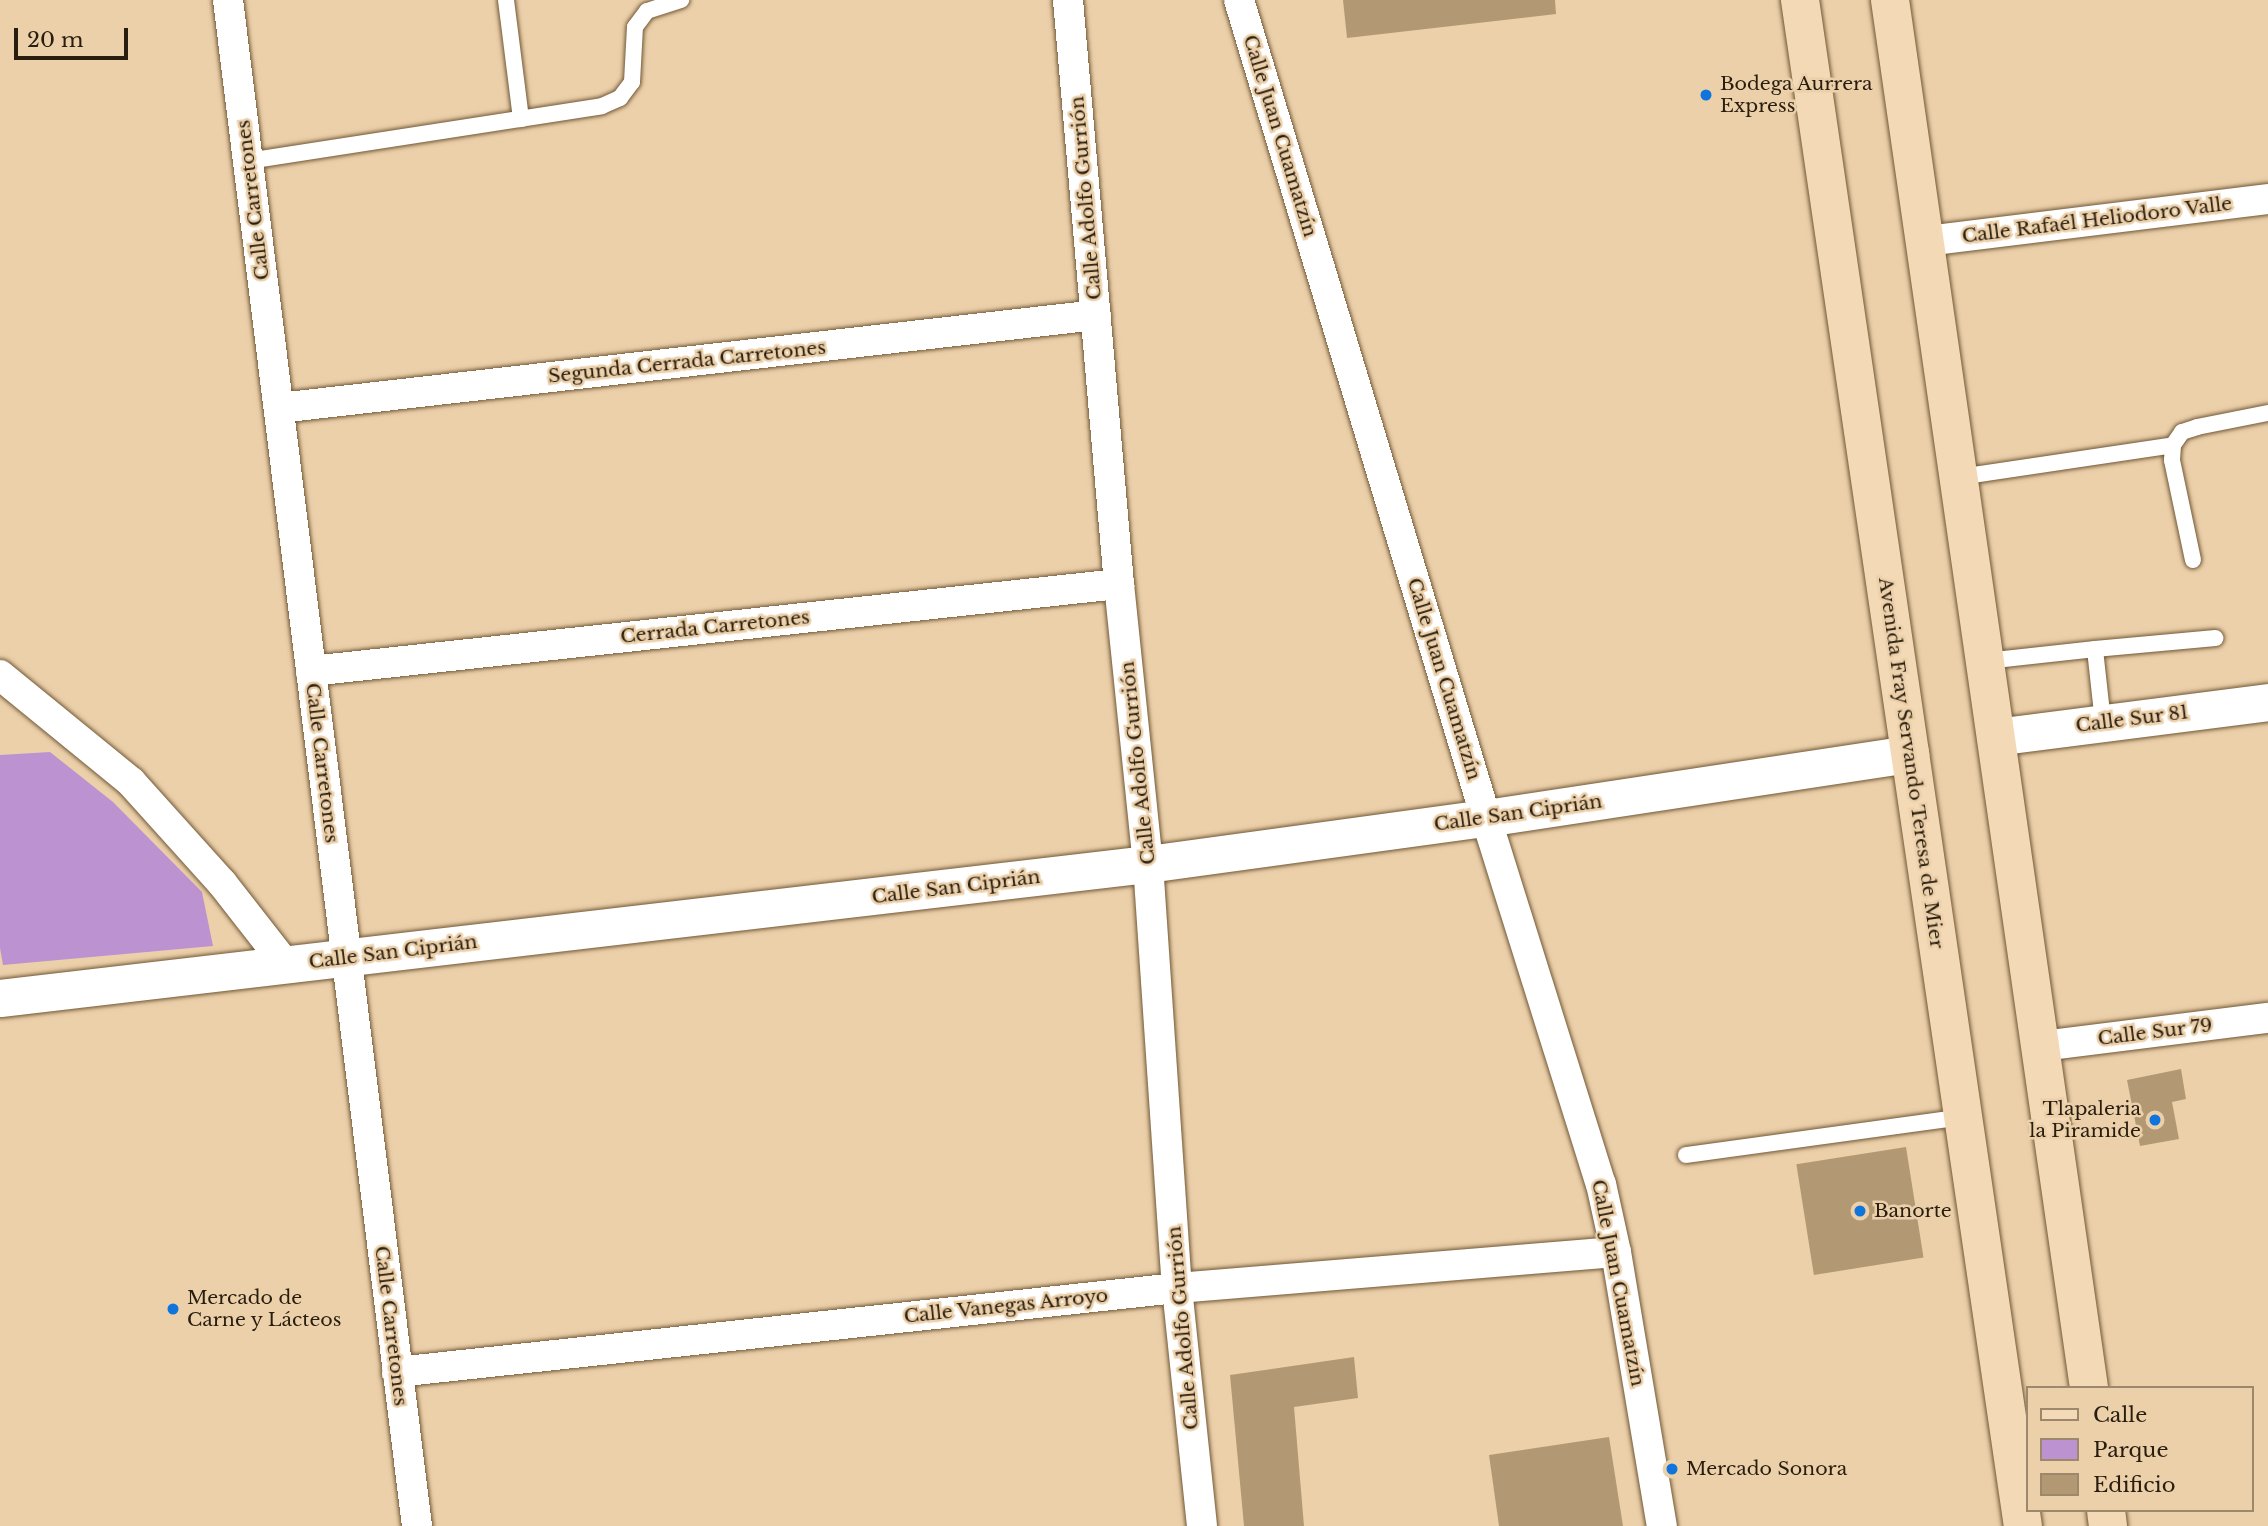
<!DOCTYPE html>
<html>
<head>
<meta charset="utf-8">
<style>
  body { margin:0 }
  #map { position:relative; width:2268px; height:1526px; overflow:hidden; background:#ecd0aa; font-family:"Libre Baskerville",serif }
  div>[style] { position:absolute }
  .green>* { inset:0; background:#bd92d0 }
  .building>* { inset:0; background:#b39874; transform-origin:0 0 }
  .roads { filter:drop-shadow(0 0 2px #715836) drop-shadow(0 0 2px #715836) }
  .service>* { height:16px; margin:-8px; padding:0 8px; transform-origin:8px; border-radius:8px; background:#fff }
  .minor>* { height:30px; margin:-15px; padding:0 15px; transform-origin:15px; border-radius:15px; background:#fff }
  .tertiary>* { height:37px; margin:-18.5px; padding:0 18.5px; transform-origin:18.5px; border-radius:18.5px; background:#fff }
  .primary>* { height:38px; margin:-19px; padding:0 19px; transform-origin:19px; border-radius:19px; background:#f3d9b5 }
  .dots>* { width:19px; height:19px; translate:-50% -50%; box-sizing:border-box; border:4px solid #ecd0aa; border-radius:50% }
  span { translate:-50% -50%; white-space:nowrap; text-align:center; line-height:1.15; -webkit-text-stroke:5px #ecd0aa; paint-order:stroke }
  .poi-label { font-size:19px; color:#281d0f }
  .left { translate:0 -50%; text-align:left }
  .right { translate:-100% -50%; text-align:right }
  .street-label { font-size:19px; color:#281d0f }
  .legend { position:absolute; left:2026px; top:1386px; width:228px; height:126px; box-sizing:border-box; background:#ecd0aa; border:2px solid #9e886c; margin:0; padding:9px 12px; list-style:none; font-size:21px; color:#281d0f }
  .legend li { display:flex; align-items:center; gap:14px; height:35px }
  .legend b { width:35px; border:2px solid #9e886c }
  .scale { position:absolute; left:14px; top:28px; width:114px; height:32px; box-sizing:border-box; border:4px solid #281d0f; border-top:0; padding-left:9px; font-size:21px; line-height:24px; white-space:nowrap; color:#281d0f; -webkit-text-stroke:5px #ecd0aa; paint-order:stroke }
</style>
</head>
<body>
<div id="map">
  <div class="green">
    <i style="clip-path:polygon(50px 752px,113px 802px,202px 892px,213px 946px,3px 965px,0 948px,0 755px)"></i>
  </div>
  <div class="building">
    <i style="clip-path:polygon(1343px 0,1555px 0,1556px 14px,1347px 38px)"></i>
    <i style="clip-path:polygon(2181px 1069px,2186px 1099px,2172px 1102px,2179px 1139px,2140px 1146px,2127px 1080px)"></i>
    <i style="left:1906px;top:1147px;width:112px;height:111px;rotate:81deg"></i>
    <i style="clip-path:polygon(1354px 1357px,1358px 1398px,1294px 1407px,1304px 1526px,1244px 1526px,1230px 1375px)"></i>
    <i style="clip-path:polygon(1609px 1437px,1623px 1526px,1499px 1526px,1489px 1455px)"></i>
  </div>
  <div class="roads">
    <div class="service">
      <i style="left:506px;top:0;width:120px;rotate:82.8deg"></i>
      <i style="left:248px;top:161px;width:358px;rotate:-8.8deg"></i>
      <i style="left:602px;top:106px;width:20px;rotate:-24deg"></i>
      <i style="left:620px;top:98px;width:20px;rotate:-53deg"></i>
      <i style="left:632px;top:82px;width:55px;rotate:-86.9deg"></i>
      <i style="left:635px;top:27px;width:20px;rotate:-53deg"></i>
      <i style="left:647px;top:11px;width:36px;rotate:-18deg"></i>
      <i style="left:1960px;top:477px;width:215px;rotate:-8.5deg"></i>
      <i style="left:2193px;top:560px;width:102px;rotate:-101.9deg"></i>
      <i style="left:2172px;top:460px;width:15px;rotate:-86deg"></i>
      <i style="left:2173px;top:445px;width:16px;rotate:-55deg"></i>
      <i style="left:2182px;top:432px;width:16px;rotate:-18deg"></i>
      <i style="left:2197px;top:427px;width:72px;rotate:-11.2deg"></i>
      <i style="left:1986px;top:661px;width:110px;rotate:-6.3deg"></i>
      <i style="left:2103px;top:722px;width:73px;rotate:-96.3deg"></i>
      <i style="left:2095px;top:649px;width:121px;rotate:-5.2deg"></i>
      <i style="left:1686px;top:1155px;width:280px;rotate:-7.8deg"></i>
    </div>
    <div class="minor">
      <i style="left:228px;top:0;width:1538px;rotate:82.94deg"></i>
      <i style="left:1068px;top:0;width:586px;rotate:85.01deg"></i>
      <i style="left:1119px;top:584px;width:281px;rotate:84.1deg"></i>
      <i style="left:1148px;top:864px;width:425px;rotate:86.1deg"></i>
      <i style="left:1177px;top:1288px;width:239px;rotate:84deg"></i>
      <i style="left:1239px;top:0;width:854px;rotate:73.2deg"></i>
      <i style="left:1486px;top:818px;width:384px;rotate:72.6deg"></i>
      <i style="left:1601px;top:1184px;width:70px;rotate:77.6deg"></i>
      <i style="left:1616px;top:1252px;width:278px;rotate:80.5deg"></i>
      <i style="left:1926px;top:241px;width:345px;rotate:-7deg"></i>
      <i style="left:279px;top:408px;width:822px;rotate:-6.49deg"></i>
      <i style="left:311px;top:671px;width:813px;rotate:-6.15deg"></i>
      <i style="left:0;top:675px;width:169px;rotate:39.2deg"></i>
      <i style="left:131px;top:782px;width:136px;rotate:48deg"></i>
      <i style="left:222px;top:883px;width:104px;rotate:52deg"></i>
      <i style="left:2042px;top:1046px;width:228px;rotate:-7.1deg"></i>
      <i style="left:397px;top:1372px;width:785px;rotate:-6.15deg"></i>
      <i style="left:1177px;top:1288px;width:440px;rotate:-4.7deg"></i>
    </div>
    <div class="tertiary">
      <i style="left:1995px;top:737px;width:275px;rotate:-7.3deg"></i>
      <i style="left:0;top:998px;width:1156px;rotate:-6.66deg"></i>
      <i style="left:1148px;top:864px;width:341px;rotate:-7.8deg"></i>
      <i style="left:1486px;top:818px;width:429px;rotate:-8.6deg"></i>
    </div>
    <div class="primary">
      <i style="left:1800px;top:0;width:1542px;rotate:81.69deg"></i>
      <i style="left:1890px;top:0;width:1402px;rotate:81.84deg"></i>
      <i style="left:2106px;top:1510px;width:16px;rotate:83deg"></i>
    </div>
  </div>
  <div class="dots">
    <i style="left:1706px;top:95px;background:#1074dd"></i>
    <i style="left:2155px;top:1120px;background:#1074dd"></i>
    <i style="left:1860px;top:1211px;background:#1074dd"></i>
    <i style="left:173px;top:1309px;background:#1074dd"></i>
    <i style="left:1672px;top:1469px;background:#1074dd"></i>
  </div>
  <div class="poi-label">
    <span class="left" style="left:1720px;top:95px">Bodega Aurrera<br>Express</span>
    <span class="right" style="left:2141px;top:1120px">Tlapaleria<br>la Piramide</span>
    <span class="left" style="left:1874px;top:1211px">Banorte</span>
    <span class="left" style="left:187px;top:1309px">Mercado de<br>Carne y Lácteos</span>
    <span class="left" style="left:1686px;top:1469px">Mercado Sonora</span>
  </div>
  <div class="street-label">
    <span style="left:1280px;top:136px;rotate:73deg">Calle Juan Cuamatzín</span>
    <span style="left:1086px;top:198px;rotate:-95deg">Calle Adolfo Gurrión</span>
    <span style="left:253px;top:200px;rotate:-97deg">Calle Carretones</span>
    <span style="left:2097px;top:220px;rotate:-7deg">Calle Rafaél Heliodoro Valle</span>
    <span style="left:687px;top:362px;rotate:-6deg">Segunda Cerrada Carretones</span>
    <span style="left:715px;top:627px;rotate:-6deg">Cerrada Carretones</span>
    <span style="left:1444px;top:679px;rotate:73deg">Calle Juan Cuamatzín</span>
    <span style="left:2132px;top:719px;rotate:-7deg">Calle Sur 81</span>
    <span style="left:322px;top:763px;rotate:83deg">Calle Carretones</span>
    <span style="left:1138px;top:763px;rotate:-96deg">Calle Adolfo Gurrión</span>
    <span style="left:1911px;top:763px;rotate:82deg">Avenida Fray Servando Teresa de Mier</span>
    <span style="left:1518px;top:813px;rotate:-8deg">Calle San Ciprián</span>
    <span style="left:956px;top:887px;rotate:-7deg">Calle San Ciprián</span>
    <span style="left:393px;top:952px;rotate:-7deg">Calle San Ciprián</span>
    <span style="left:2155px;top:1032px;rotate:-7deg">Calle Sur 79</span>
    <span style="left:1618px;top:1283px;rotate:79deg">Calle Juan Cuamatzín</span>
    <span style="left:1006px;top:1306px;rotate:-6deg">Calle Vanegas Arroyo</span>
    <span style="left:391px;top:1326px;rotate:83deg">Calle Carretones</span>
    <span style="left:1183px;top:1328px;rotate:-95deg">Calle Adolfo Gurrión</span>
  </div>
  <ul class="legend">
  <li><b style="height:9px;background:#f3d9b5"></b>Calle</li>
  <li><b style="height:19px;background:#bd92d0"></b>Parque</li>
  <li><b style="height:19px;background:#b39874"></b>Edificio</li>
  </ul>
  <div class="scale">20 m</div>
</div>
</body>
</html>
